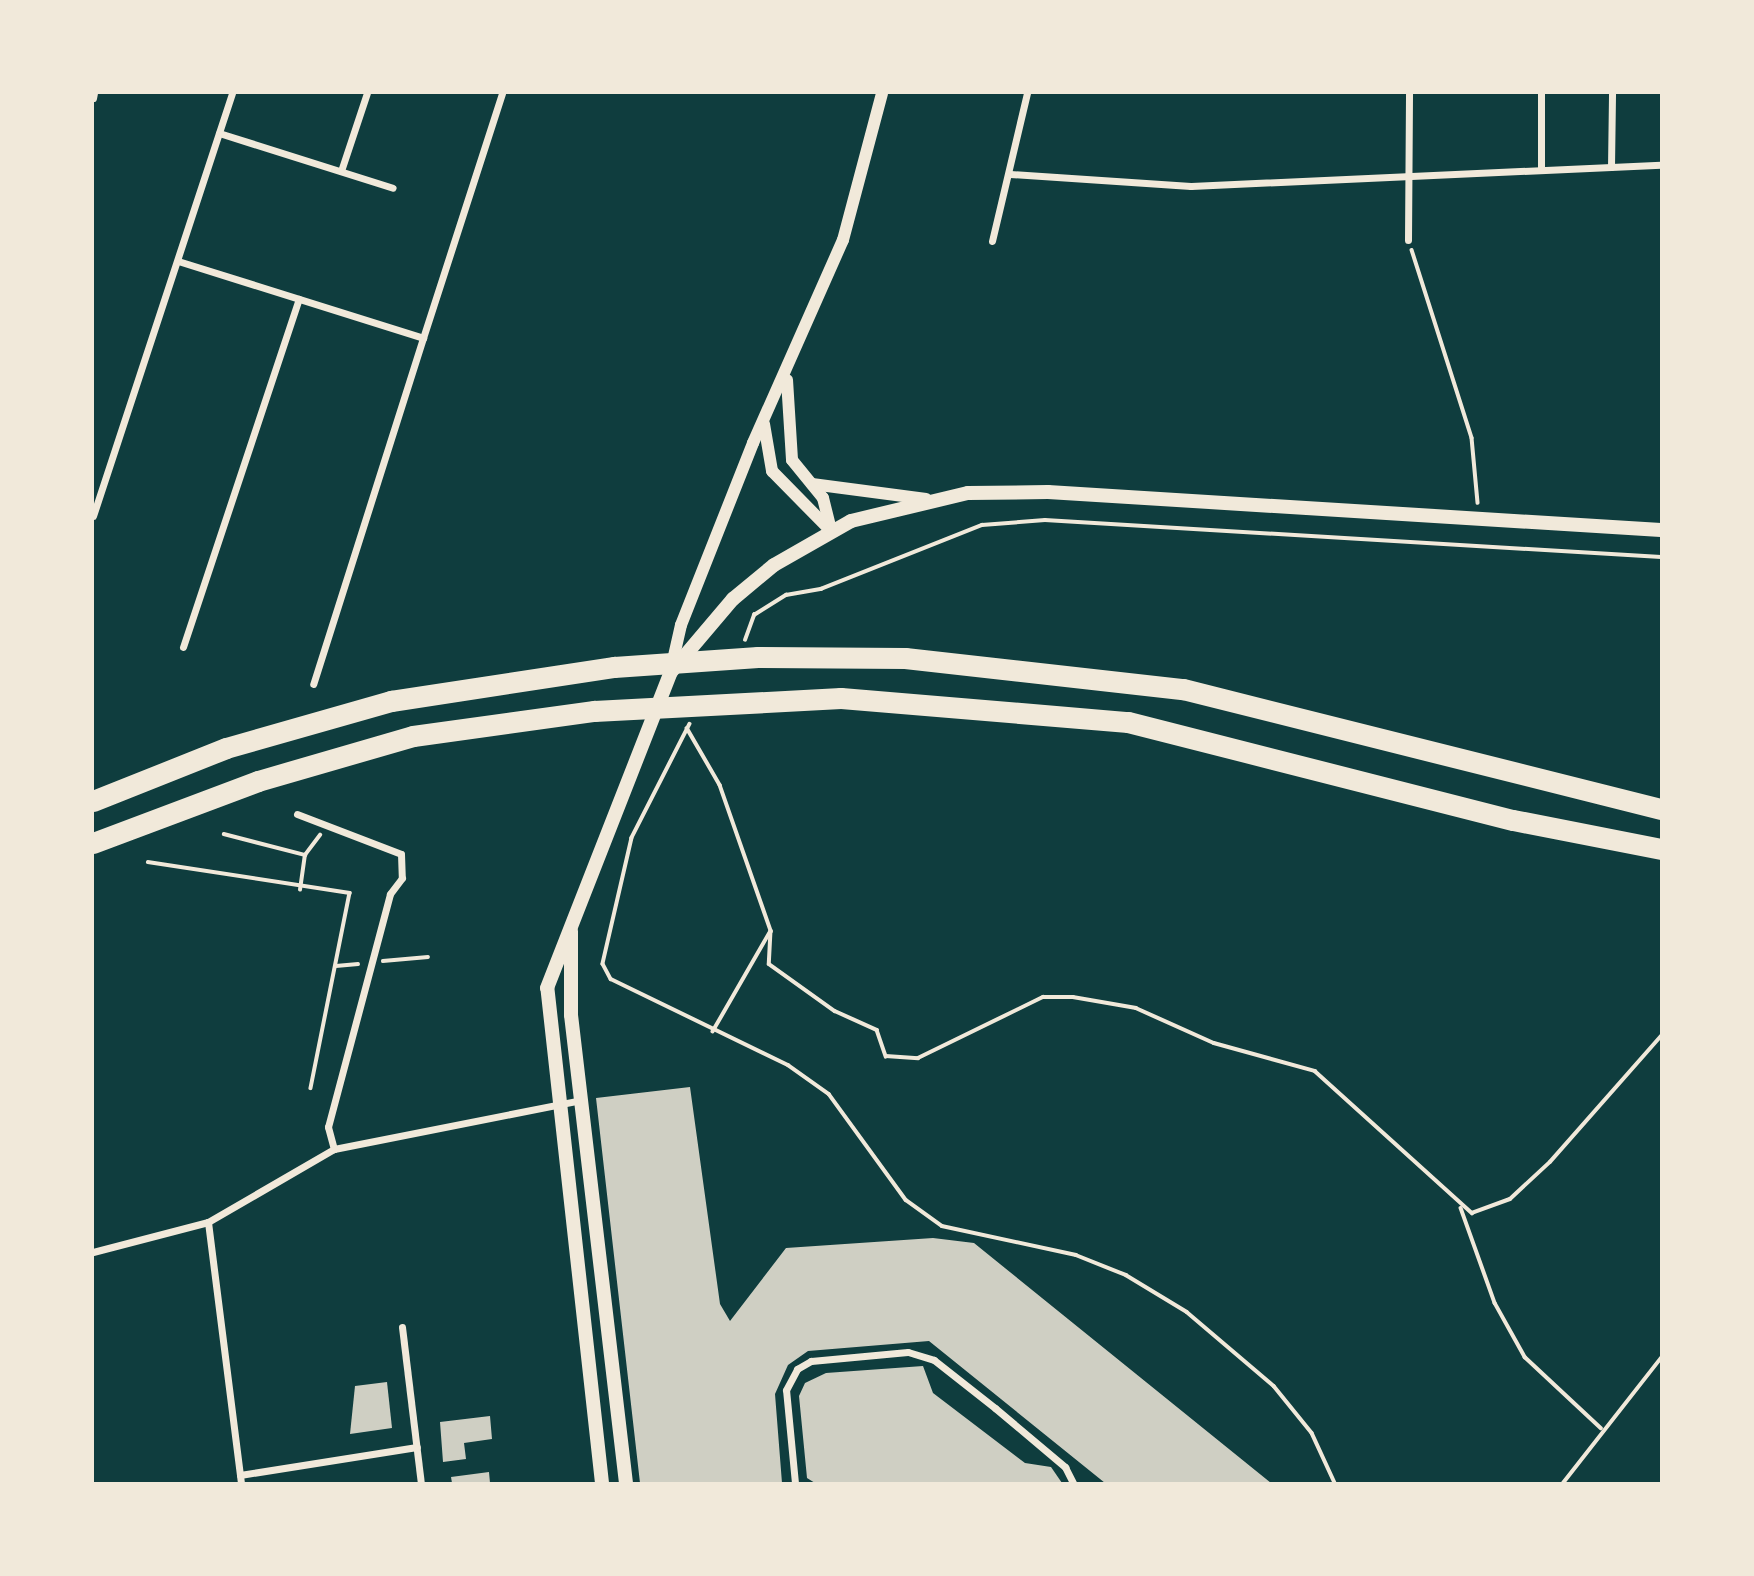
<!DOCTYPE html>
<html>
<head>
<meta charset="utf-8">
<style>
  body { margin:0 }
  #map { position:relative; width:1754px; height:1576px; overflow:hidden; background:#0f3d3e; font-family:"PT Sans",sans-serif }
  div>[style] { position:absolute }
  .building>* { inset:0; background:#cfcfc3 }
  .path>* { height:3.5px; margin:-1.75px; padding:0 1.75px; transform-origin:1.75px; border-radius:1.75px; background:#f1e9da }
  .minor>* { height:7px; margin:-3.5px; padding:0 3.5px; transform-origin:3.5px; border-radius:3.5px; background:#f1e9da }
  .tertiary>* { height:12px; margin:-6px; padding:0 6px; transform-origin:6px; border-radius:6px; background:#f1e9da }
  .secondary>* { height:14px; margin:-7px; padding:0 7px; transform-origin:7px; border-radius:7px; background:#f1e9da }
  .motorway>* { height:21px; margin:-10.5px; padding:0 10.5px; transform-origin:10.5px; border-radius:10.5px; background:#f1e9da }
  span { translate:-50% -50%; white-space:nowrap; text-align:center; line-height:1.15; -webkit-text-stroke:7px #f1e9da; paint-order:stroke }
  .frame { position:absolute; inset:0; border:94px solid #f1e9da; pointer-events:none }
</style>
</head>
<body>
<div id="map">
  <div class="building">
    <i style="clip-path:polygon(690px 1087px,720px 1304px,730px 1321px,786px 1248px,933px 1238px,974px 1243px,1271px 1483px,1105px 1483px,929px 1341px,808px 1351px,788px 1365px,775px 1394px,782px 1483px,640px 1483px,596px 1098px)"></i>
    <i style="clip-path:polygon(923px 1366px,933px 1393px,1025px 1463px,1051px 1467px,1062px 1483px,815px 1483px,807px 1478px,799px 1396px,805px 1383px,826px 1373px)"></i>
    <i style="clip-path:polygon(387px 1382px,392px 1428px,350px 1434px,355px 1386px)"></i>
    <i style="clip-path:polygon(490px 1416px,492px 1439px,464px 1443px,466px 1459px,443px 1462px,440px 1422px)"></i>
    <i style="clip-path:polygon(489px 1472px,490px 1483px,452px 1483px,451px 1477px)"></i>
  </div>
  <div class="path">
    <i style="left:1412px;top:250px;width:197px;rotate:72.3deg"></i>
    <i style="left:1472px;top:438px;width:65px;rotate:84.7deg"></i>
    <i style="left:745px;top:640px;width:27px;rotate:-70deg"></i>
    <i style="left:754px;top:615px;width:38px;rotate:-32deg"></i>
    <i style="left:786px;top:595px;width:36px;rotate:-10deg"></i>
    <i style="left:821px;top:589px;width:173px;rotate:-21.7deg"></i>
    <i style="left:982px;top:525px;width:63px;rotate:-4.5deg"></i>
    <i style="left:1045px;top:520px;width:617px;rotate:3.44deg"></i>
    <i style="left:690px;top:724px;width:128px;rotate:117deg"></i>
    <i style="left:632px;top:838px;width:129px;rotate:103deg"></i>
    <i style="left:603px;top:964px;width:17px;rotate:62deg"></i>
    <i style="left:611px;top:979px;width:197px;rotate:25.9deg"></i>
    <i style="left:788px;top:1065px;width:50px;rotate:35.3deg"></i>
    <i style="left:829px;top:1094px;width:131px;rotate:54deg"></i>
    <i style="left:906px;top:1200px;width:44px;rotate:35.8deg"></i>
    <i style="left:942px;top:1226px;width:137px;rotate:12.2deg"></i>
    <i style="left:1076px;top:1255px;width:54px;rotate:21.8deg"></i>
    <i style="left:1126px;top:1275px;width:71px;rotate:31.2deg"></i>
    <i style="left:1187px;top:1312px;width:114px;rotate:40.4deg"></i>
    <i style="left:1274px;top:1386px;width:60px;rotate:51deg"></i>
    <i style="left:1312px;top:1433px;width:55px;rotate:65.3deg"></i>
    <i style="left:687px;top:728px;width:66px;rotate:59.9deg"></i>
    <i style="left:720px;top:785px;width:155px;rotate:70.7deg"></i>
    <i style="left:771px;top:931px;width:116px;rotate:119.9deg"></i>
    <i style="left:224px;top:834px;width:84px;rotate:14.5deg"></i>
    <i style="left:148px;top:862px;width:204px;rotate:8.7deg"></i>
    <i style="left:350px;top:893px;width:199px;rotate:101.3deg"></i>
    <i style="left:300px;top:890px;width:35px;rotate:-82deg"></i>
    <i style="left:305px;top:855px;width:25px;rotate:-53deg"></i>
    <i style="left:771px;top:931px;width:33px;rotate:93deg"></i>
    <i style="left:769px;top:964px;width:81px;rotate:35.5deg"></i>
    <i style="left:835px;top:1011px;width:46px;rotate:24.3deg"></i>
    <i style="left:877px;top:1030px;width:28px;rotate:71deg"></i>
    <i style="left:886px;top:1056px;width:32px;rotate:4deg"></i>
    <i style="left:918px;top:1058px;width:139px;rotate:-26deg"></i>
    <i style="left:1043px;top:997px;width:30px"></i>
    <i style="left:1073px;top:997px;width:64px;rotate:9.9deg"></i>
    <i style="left:1136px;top:1008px;width:85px;rotate:24.2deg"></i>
    <i style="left:1214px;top:1043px;width:105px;rotate:15.5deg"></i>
    <i style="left:1315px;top:1071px;width:212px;rotate:42.1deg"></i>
    <i style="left:1472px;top:1213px;width:40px;rotate:-20.2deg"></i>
    <i style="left:1510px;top:1199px;width:54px;rotate:-42.8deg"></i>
    <i style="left:1550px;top:1162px;width:168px;rotate:-48.6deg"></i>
    <i style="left:383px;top:961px;width:45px;rotate:-5.1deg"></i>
    <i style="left:336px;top:966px;width:22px;rotate:-5deg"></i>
    <i style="left:1461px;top:1208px;width:101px;rotate:70.3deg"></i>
    <i style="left:1495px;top:1303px;width:62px;rotate:60.9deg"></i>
    <i style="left:1525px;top:1357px;width:104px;rotate:43.1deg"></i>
    <i style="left:1563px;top:1483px;width:159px;rotate:-51.9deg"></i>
  </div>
  <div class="minor">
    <i style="left:93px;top:98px;width:5px;rotate:-79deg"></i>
    <i style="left:219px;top:133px;width:182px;rotate:17.5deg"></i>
    <i style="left:1611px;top:167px;width:74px;rotate:-89.2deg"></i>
    <i style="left:1541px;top:170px;width:77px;rotate:-90deg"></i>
    <i style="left:341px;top:171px;width:82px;rotate:-71.6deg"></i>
    <i style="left:1010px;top:174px;width:181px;rotate:3.8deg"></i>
    <i style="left:1191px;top:186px;width:470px;rotate:-2.6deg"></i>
    <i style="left:1408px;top:240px;width:147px;rotate:-89.6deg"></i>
    <i style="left:992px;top:241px;width:152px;rotate:-76.7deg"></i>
    <i style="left:178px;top:261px;width:257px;rotate:17.4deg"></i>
    <i style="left:423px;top:338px;width:363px;rotate:107.6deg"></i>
    <i style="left:423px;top:338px;width:257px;rotate:-72.1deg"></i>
    <i style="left:93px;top:516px;width:445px;rotate:-71.8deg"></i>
    <i style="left:183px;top:647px;width:367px;rotate:-71.6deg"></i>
    <i style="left:297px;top:814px;width:111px;rotate:21deg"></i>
    <i style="left:401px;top:854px;width:24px;rotate:88deg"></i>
    <i style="left:402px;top:878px;width:20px;rotate:127deg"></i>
    <i style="left:390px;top:894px;width:241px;rotate:104.9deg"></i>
    <i style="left:328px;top:1127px;width:23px;rotate:75deg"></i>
    <i style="left:208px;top:1222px;width:263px;rotate:82.8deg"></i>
    <i style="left:93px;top:1252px;width:119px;rotate:-14.6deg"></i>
    <i style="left:208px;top:1222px;width:146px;rotate:-30.1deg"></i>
    <i style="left:334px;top:1149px;width:253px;rotate:-11.2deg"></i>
    <i style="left:402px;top:1327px;width:157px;rotate:83.1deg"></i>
    <i style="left:240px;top:1475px;width:179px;rotate:-9deg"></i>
    <i style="left:795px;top:1483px;width:93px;rotate:-95.5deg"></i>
    <i style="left:786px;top:1390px;width:24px;rotate:-62deg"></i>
    <i style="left:797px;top:1369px;width:16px;rotate:-30deg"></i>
    <i style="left:811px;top:1361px;width:97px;rotate:-5.3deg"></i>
    <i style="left:908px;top:1352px;width:27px;rotate:17deg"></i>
    <i style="left:934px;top:1360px;width:78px;rotate:38.2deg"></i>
    <i style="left:995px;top:1408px;width:92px;rotate:40.1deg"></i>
    <i style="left:1065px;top:1467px;width:18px;rotate:63deg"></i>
  </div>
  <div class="tertiary">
    <i style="left:787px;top:380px;width:80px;rotate:86.4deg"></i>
    <i style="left:792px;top:460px;width:49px;rotate:50.8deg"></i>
    <i style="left:823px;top:498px;width:34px;rotate:76deg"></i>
    <i style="left:764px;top:424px;width:48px;rotate:80.3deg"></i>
    <i style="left:772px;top:471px;width:84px;rotate:45.5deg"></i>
    <i style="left:812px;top:484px;width:115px;rotate:7.5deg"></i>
    <i style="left:671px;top:669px;width:45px;rotate:-77.2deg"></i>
    <i style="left:681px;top:625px;width:196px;rotate:-68.4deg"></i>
    <i style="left:753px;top:443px;width:222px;rotate:-66.1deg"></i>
    <i style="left:843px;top:240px;width:152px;rotate:-75.1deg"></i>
  </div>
  <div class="secondary">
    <i style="left:571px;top:931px;width:84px;rotate:90deg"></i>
    <i style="left:571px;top:1015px;width:471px;rotate:83.3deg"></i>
    <i style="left:602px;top:1483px;width:498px;rotate:-96.3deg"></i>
    <i style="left:547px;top:988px;width:339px;rotate:-68.6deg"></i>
    <i style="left:671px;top:672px;width:96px;rotate:-49.7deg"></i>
    <i style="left:733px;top:599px;width:53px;rotate:-39.7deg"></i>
    <i style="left:774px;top:565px;width:89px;rotate:-29.7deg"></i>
    <i style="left:851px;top:521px;width:120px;rotate:-13.5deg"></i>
    <i style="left:968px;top:493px;width:80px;rotate:-0.7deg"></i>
    <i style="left:1048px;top:492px;width:614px;rotate:3.55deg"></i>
  </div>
  <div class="motorway">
    <i style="left:93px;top:801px;width:143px;rotate:-21.7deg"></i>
    <i style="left:226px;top:748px;width:172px;rotate:-15.9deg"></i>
    <i style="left:391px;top:701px;width:226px;rotate:-8.7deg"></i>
    <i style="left:614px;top:667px;width:144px;rotate:-4deg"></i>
    <i style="left:758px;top:657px;width:147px;rotate:0.4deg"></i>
    <i style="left:905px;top:658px;width:280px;rotate:6.4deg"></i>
    <i style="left:1183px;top:689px;width:493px;rotate:14.1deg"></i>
    <i style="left:93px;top:843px;width:176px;rotate:-20.6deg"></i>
    <i style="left:258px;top:781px;width:161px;rotate:-16.2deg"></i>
    <i style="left:413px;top:736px;width:183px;rotate:-7.9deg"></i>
    <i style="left:594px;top:711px;width:247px;rotate:-3deg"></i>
    <i style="left:841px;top:698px;width:288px;rotate:4.8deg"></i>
    <i style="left:1128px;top:722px;width:397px;rotate:14.3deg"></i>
    <i style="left:1513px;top:820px;width:151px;rotate:11.1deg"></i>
  </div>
  <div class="frame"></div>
</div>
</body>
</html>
